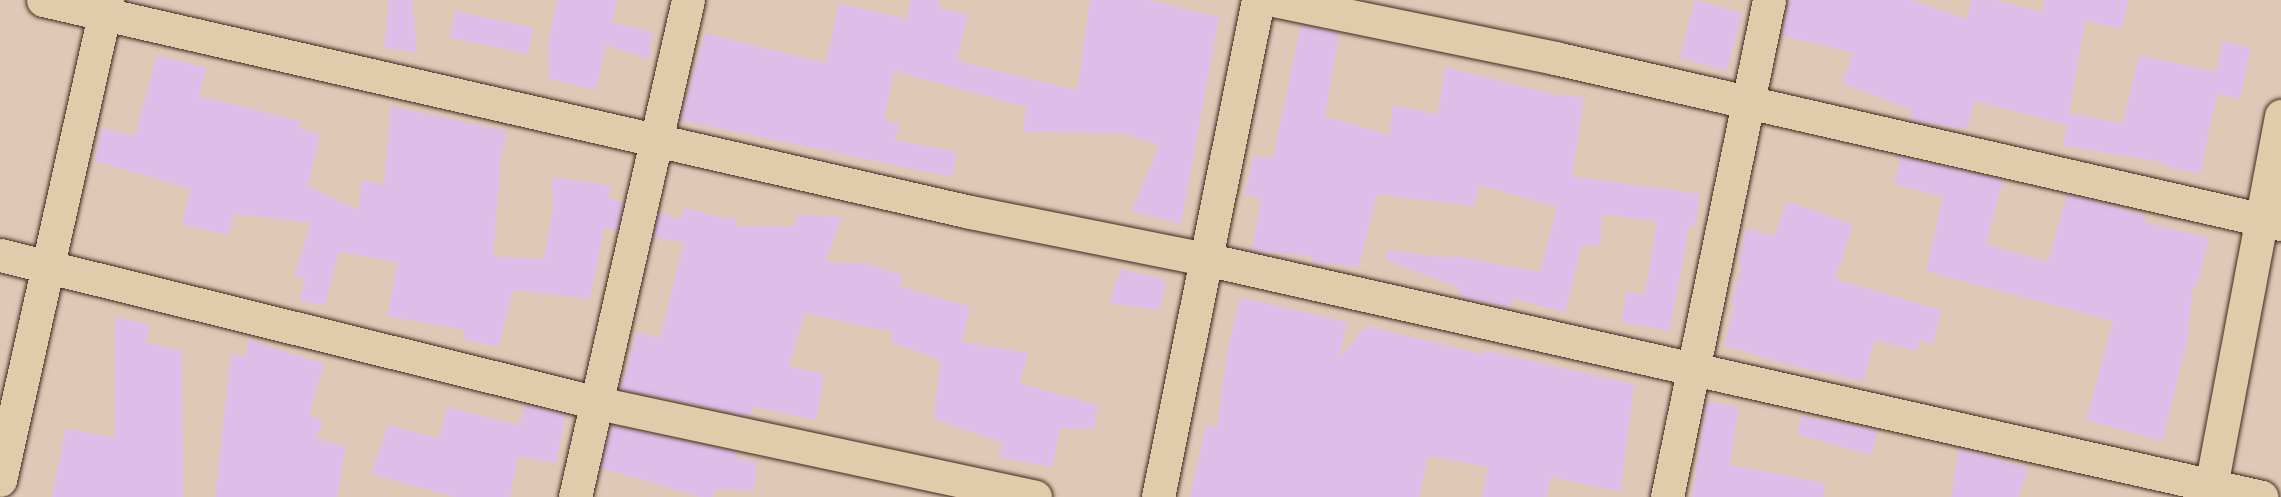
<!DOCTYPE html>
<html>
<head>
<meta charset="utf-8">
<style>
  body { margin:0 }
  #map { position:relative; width:2281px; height:497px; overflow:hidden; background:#e1c8b6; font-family:Caveat,sans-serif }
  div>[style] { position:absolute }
  .building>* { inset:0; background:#e0bde8; transform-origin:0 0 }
  .roads { filter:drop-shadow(0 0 2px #3b2a1e) drop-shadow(0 0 2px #3b2a1e) }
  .minor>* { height:33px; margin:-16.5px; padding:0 16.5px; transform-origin:16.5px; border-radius:16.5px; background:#e1cbaa }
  span { translate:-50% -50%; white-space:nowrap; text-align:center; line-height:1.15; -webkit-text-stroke:4.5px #e1cbaa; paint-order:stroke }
</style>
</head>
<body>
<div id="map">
  <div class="building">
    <i style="clip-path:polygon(389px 0,412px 0,417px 52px,384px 48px)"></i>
    <i style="clip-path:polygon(558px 0,617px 0,612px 22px,653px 32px,649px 59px,606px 45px,596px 90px,549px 79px,548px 42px)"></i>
    <i style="clip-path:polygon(910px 0,939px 0,938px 8px,968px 14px,957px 61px,1077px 90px,1090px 0,1149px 0,1219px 17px,1181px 224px,1132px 211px,1159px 145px,1122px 133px,1023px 132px,1026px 107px,894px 71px,884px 119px,899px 124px,895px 140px,957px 152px,952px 177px,680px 120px,705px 33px,826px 63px,839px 3px,907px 19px)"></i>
    <i style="left:1695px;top:0;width:49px;height:60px;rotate:15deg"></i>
    <i style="clip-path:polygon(1790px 0,1911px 0,1967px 19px,1972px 0,1993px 0,2043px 12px,2044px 0,2128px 0,2122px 29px,2085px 21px,2067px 125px,1975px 101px,1967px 129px,1910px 120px,1912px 110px,1842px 83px,1853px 53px,1781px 35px)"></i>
    <i style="left:455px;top:11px;width:80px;height:27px;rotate:12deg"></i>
    <i style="clip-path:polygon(1301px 25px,1339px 33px,1325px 116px,1389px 135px,1393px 105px,1438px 114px,1445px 67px,1555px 95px,1584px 97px,1572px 176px,1700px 194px,1695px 226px,1689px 225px,1670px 331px,1621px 322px,1626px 291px,1645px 295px,1657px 221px,1602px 214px,1600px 246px,1582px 245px,1565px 313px,1514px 298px,1512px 307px,1461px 297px,1457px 287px,1386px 260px,1388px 250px,1450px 258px,1450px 255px,1540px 272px,1557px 207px,1480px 185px,1474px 206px,1377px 194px,1359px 267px,1311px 262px,1312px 256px,1252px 250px,1261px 198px,1244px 195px,1254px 156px,1273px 157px)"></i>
    <i style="clip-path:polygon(2223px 41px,2251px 48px,2240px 99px,2217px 94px,2200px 174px,2162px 165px,2163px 162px,2063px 146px,2069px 113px,2123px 123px,2139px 55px,2216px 72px)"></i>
    <i style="clip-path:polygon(157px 55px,206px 68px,199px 96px,301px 121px,299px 128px,320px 134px,308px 186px,358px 210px,362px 180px,384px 184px,391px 106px,507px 131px,501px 157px,493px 256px,544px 259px,553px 207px,552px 177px,611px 185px,608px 198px,623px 203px,617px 230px,604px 227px,590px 299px,513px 290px,498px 347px,463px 339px,464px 330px,387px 316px,398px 262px,339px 252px,325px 305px,299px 301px,305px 279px,294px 276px,311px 223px,234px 214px,229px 235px,182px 224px,191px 189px,95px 161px,102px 128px,135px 136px)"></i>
    <i style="clip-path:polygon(1901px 156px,2003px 180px,1986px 244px,2048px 262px,2067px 194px,2146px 215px,2144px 222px,2209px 238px,2197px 287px,2193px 286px,2187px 341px,2162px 441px,2086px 420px,2113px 321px,1926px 271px,1943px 197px,1894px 184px)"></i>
    <i style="clip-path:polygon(1787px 201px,1853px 224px,1835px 279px,1941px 310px,1933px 344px,1920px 340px,1917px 351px,1875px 340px,1863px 381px,1788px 365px,1724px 345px,1735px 304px,1731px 303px,1742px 267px,1738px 266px,1746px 229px,1774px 236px)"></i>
    <i style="clip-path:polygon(685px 207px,721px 218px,737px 217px,736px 226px,796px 226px,797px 214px,842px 217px,825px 262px,865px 263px,903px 275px,899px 286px,970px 307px,962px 342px,1029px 353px,1019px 383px,1098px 405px,1094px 429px,1060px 428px,1052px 467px,998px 457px,1003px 443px,933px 418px,941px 360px,890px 342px,893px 332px,805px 313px,789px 366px,824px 374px,816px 420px,753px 407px,750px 416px,621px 389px,637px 332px,660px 338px,684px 242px,653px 237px,659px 213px,680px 219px)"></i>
    <i style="clip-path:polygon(1121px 269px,1166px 280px,1160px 310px,1109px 303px)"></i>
    <i style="clip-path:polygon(1240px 297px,1347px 322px,1339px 358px,1366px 326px,1486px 355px,1484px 350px,1634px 384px,1621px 492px,1551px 477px,1546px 497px,1482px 497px,1488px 467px,1428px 456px,1419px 497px,1190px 497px,1206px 425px,1217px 428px,1227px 353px)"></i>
    <i style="clip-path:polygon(115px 317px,150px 325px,146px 342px,182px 351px,183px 497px,52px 497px,66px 428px,115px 438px)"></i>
    <i style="clip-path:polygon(249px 340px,324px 364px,309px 415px,323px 420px,316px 438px,346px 447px,337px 497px,215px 497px,231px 354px,245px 356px)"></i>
    <i style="clip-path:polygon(1707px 402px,1739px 407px,1730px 465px,1825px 483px,1824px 497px,1692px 497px)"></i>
    <i style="clip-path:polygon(525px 405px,566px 414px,556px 463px,518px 456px,510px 497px,455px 497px,371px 474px,388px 425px,439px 438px,447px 407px,519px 425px)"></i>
    <i style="clip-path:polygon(1801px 416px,1878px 430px,1871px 455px,1797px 434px)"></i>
    <i style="clip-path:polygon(611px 425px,737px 452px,735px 457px,757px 462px,754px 491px,716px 489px,712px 497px,701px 497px,601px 468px)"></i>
    <i style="clip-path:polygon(1959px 448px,2028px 468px,2018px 497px,1951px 497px)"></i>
  </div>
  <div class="roads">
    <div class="minor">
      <i style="left:43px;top:0;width:951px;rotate:12.88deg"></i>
      <i style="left:970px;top:212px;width:240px;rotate:11.3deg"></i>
      <i style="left:1205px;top:259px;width:1083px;rotate:12.69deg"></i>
      <i style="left:1273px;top:0;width:288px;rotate:11.6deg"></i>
      <i style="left:1555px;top:58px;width:745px;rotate:12.88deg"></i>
      <i style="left:0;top:255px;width:616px;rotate:13.9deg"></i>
      <i style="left:598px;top:403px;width:447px;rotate:12.1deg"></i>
      <i style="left:0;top:480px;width:492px;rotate:-77.4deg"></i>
      <i style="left:575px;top:497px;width:510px;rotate:-77.19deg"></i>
      <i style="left:1158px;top:497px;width:507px;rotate:-78.62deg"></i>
      <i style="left:1667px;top:497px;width:507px;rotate:-78.4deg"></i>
      <i style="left:2209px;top:497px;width:388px;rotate:-79.3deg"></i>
    </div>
  </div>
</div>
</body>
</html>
